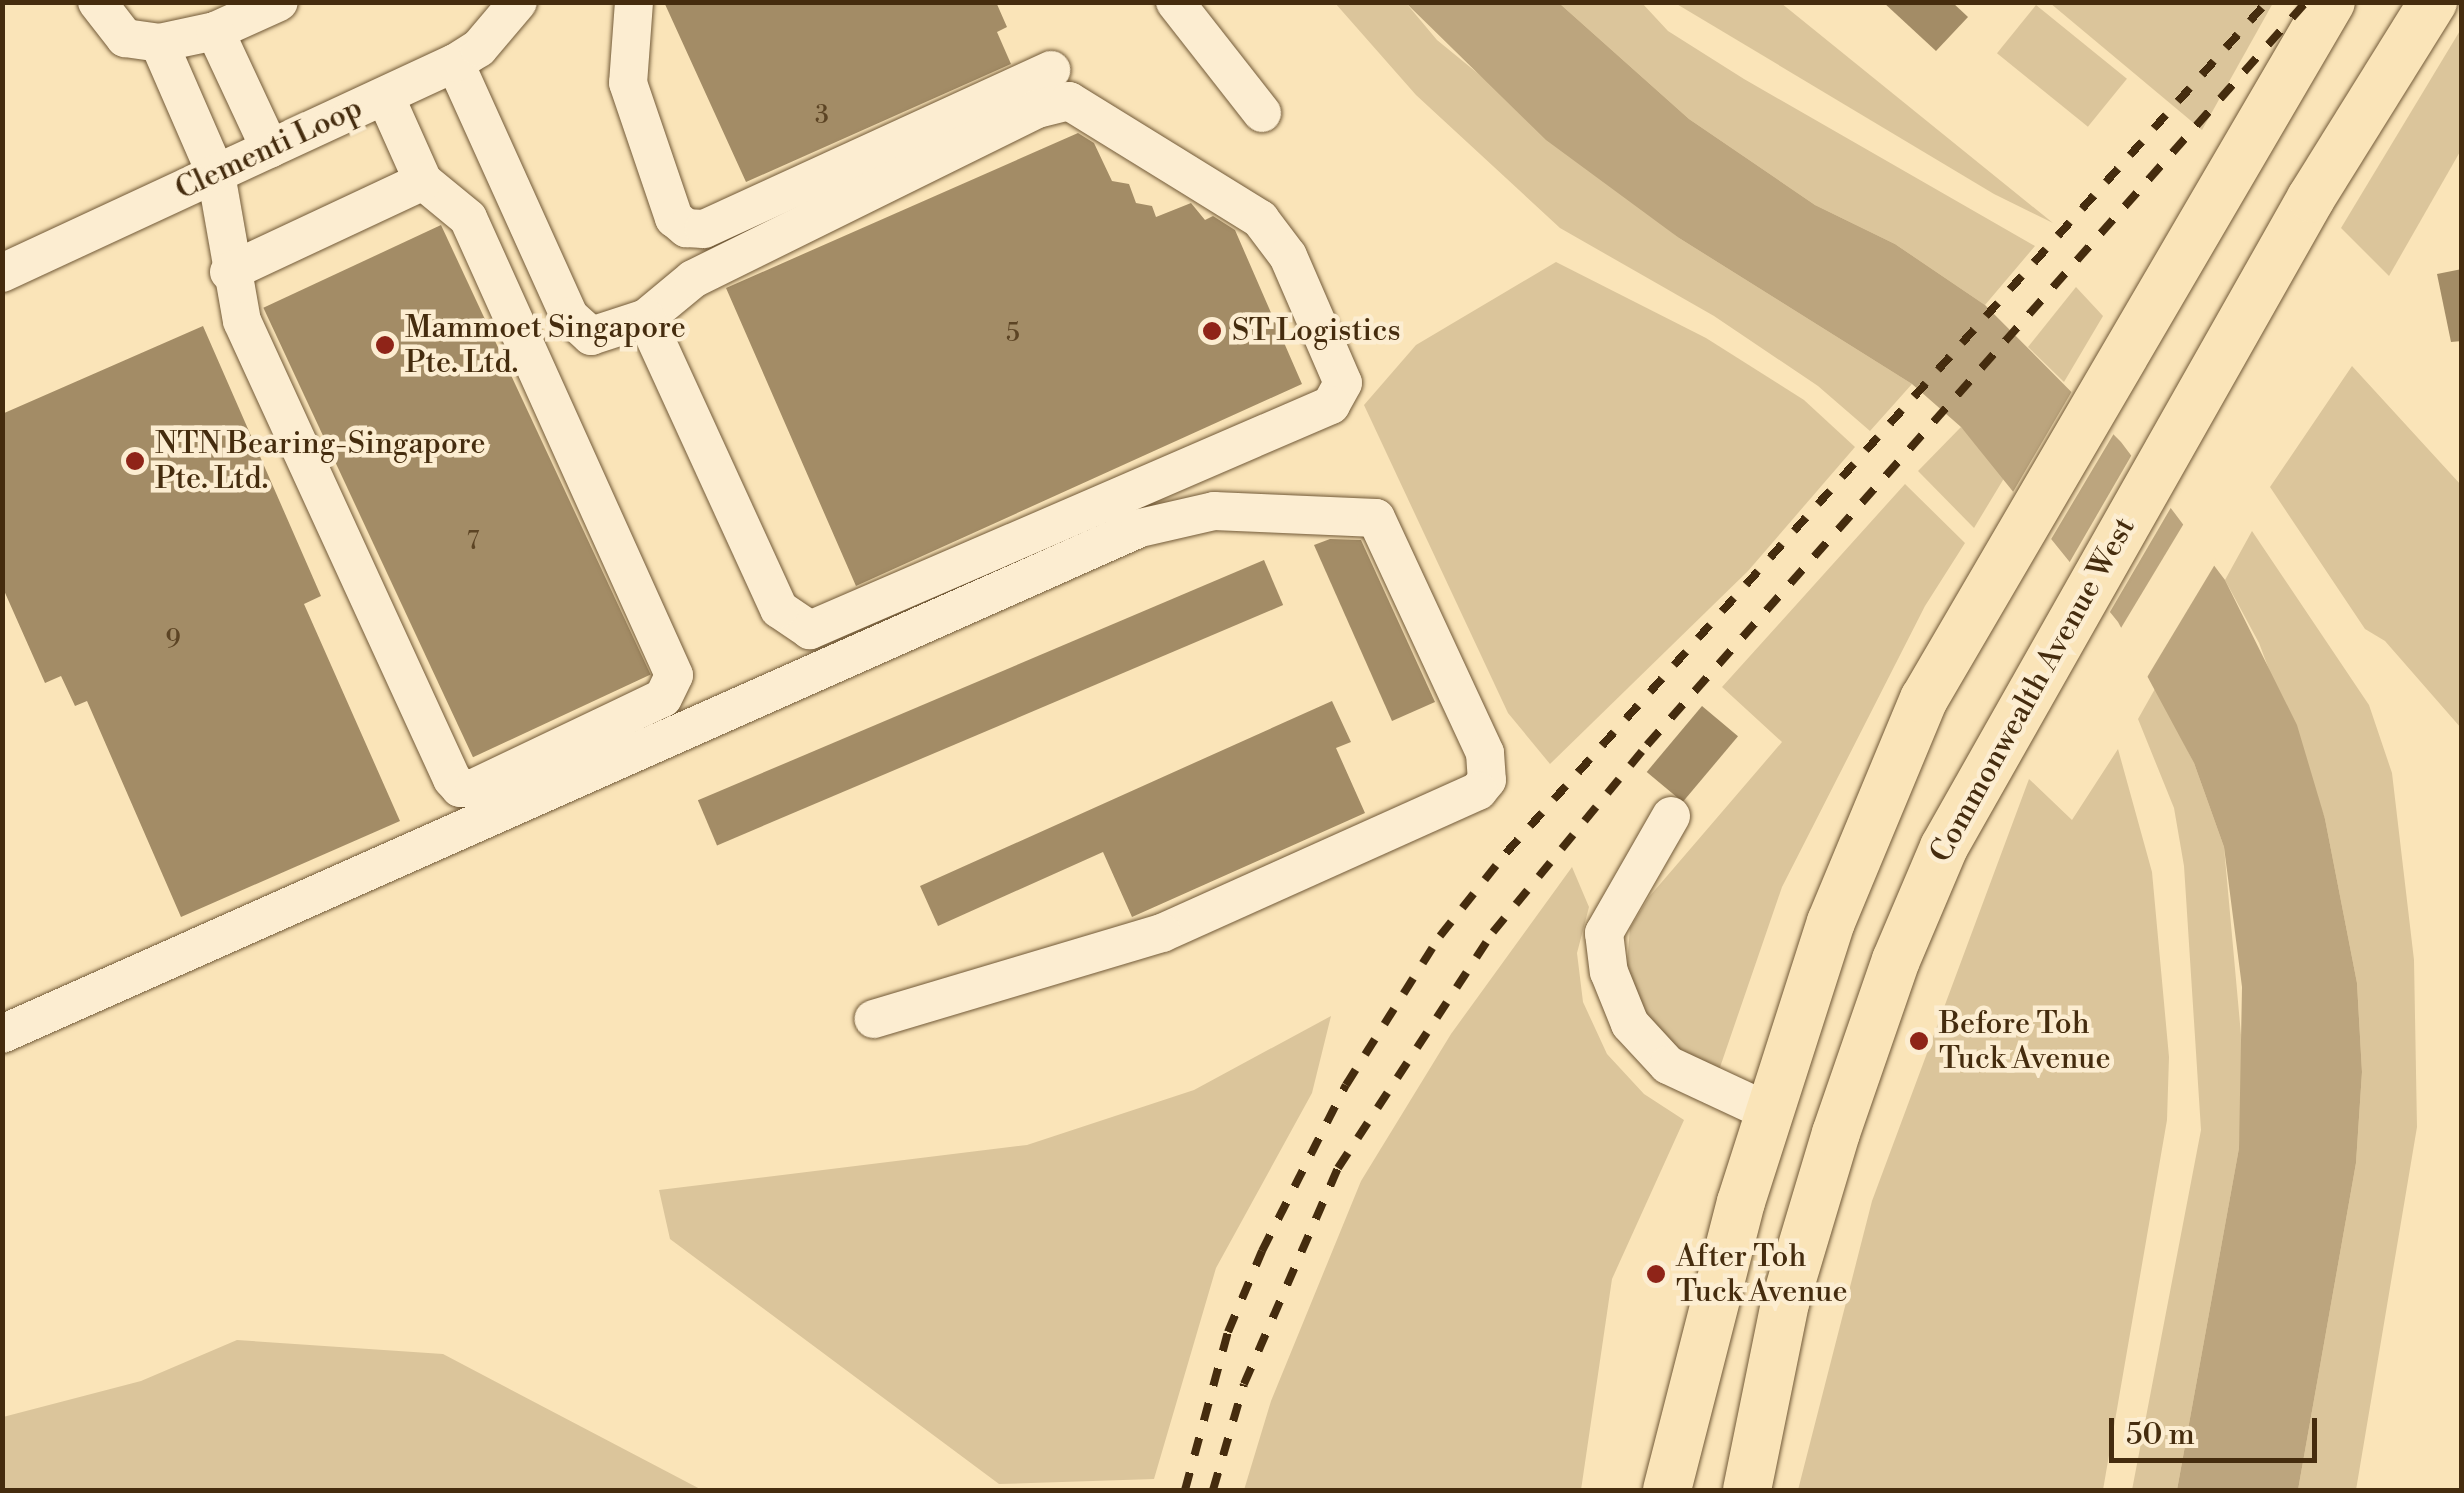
<!DOCTYPE html>
<html>
<head>
<meta charset="utf-8">
<style>
  body { margin:0 }
  #map { position:relative; width:2464px; height:1493px; overflow:hidden; background:#fae4b8; font-family:"Libre Bodoni",serif }
  div>[style] { position:absolute }
  .green>* { inset:0; background:#dbc59b; transform-origin:0 0 }
  .water>* { inset:0; background:#bca57e }
  .pier>* { inset:0; background:#fae4b8 }
  .building>* { inset:0; background:#a38c66; transform-origin:0 0 }
  .roads { filter:drop-shadow(0 0 2px #725a38) drop-shadow(0 0 2px #725a38) }
  .minor>* { height:38px; margin:-19px; padding:0 19px; transform-origin:19px; border-radius:19px; background:#fcedd1 }
  .major>* { height:48px; margin:-24px; padding:0 24px; transform-origin:24px; border-radius:24px; background:#fae4b8 }
  .rail>* { height:8px; margin-top:-4px; transform-origin:0; background:repeating-linear-gradient(90deg,#452c0e 0 18px,transparent 0 36px) }
  .dots>* { width:28px; height:28px; translate:-50% -50%; box-sizing:border-box; border:5px solid #fcedd1; border-radius:50% }
  span { translate:-50% -50%; white-space:nowrap; text-align:center; line-height:1.15; -webkit-text-stroke:9px #fcedd1; paint-order:stroke }
  .number-label { font-size:25px; color:#5c4424 }
  .number-label span { -webkit-text-stroke-width:0 }
  .street-label { font-size:30px; color:#452c0e }
  .poi-label { font-size:30px; color:#452c0e }
  .left { translate:0 -50%; text-align:left }
  .frame { position:absolute; inset:0; border:5px solid #452c0e; pointer-events:none }
  .scale { position:absolute; left:2109px; top:1418px; width:208px; height:45px; box-sizing:border-box; border:5px solid #452c0e; border-top:0; padding-left:12px; font-size:30px; line-height:35px; white-space:nowrap; color:#452c0e; -webkit-text-stroke:8px #fcedd1; paint-order:stroke }
</style>
</head>
<body>
<div id="map">
  <div class="green">
    <i style="clip-path:polygon(1335px 3px,1406px 3px,1437px 40px,1679px 238px,1912px 384px,1870px 431px,1818px 386px,1714px 316px,1560px 228px,1416px 95px)"></i>
    <i style="clip-path:polygon(1559px 3px,1642px 3px,1668px 31px,1744px 79px,2035px 246px,1985px 305px,1895px 244px,1815px 205px,1689px 119px)"></i>
    <i style="clip-path:polygon(1675px 3px,1781px 3px,2053px 223px,1994px 194px)"></i>
    <i style="clip-path:polygon(2050px 3px,2273px 3px,2202px 130px)"></i>
    <i style="left:2036px;top:5px;width:117px;height:62px;rotate:39deg"></i>
    <i style="clip-path:polygon(2461px 29px,2461px 150px,2389px 276px,2341px 228px)"></i>
    <i style="clip-path:polygon(1556px 262px,1706px 338px,1804px 400px,1855px 447px,1748px 571px,1550px 764px,1508px 713px,1364px 405px,1416px 345px)"></i>
    <i style="clip-path:polygon(2076px 287px,2103px 316px,2064px 382px,2028px 347px)"></i>
    <i style="clip-path:polygon(2352px 366px,2461px 485px,2461px 728px,2385px 641px,2365px 629px,2270px 487px)"></i>
    <i style="clip-path:polygon(1961px 427px,2006px 475px,1974px 528px,1918px 471px)"></i>
    <i style="clip-path:polygon(1905px 484px,1965px 543px,1925px 606px,1782px 887px,1717px 1076px,1677px 1054px,1644px 1015px,1627px 964px,1630px 928px,1649px 897px,1782px 742px,1722px 687px)"></i>
    <i style="clip-path:polygon(2252px 531px,2369px 705px,2392px 773px,2414px 960px,2417px 1127px,2356px 1490px,2298px 1490px,2356px 1163px,2362px 1072px,2357px 983px,2325px 819px,2259px 643px,2225px 580px)"></i>
    <i style="clip-path:polygon(2156px 687px,2194px 763px,2224px 847px,2244px 1068px,2239px 1148px,2177px 1490px,2132px 1490px,2201px 1130px,2184px 866px,2174px 808px,2138px 719px)"></i>
    <i style="clip-path:polygon(2118px 749px,2152px 872px,2169px 1057px,2167px 1120px,2103px 1490px,1798px 1490px,1872px 1201px,2029px 779px,2072px 820px)"></i>
    <i style="clip-path:polygon(1572px 867px,1589px 907px,1577px 953px,1583px 1002px,1607px 1054px,1644px 1094px,1684px 1120px,1612px 1279px,1581px 1490px,1244px 1490px,1271px 1401px,1361px 1181px,1451px 1034px)"></i>
    <i style="clip-path:polygon(1331px 1016px,1312px 1093px,1216px 1268px,1154px 1479px,999px 1484px,670px 1239px,659px 1190px,1027px 1145px,1194px 1090px)"></i>
    <i style="clip-path:polygon(237px 1340px,443px 1354px,702px 1490px,3px 1490px,3px 1417px,141px 1381px)"></i>
  </div>
  <div class="water">
    <i style="clip-path:polygon(1406px 3px,1559px 3px,1689px 119px,1815px 205px,1895px 244px,1985px 305px,2121px 442px,2225px 580px,2297px 725px,2325px 819px,2357px 983px,2362px 1072px,2356px 1163px,2298px 1490px,2177px 1490px,2239px 1148px,2242px 987px,2224px 847px,2194px 763px,2118px 622px,1961px 427px,1912px 384px,1679px 238px,1546px 140px)"></i>
  </div>
  <div class="pier">
    <i style="clip-path:polygon(2075px 386px,2116px 430px,2050px 541px,2013px 492px)"></i>
    <i style="clip-path:polygon(2134px 451px,2173px 504px,2107px 617px,2068px 565px)"></i>
    <i style="clip-path:polygon(2186px 520px,2217px 561px,2146px 679px,2118px 633px)"></i>
  </div>
  <div class="building">
    <i style="clip-path:polygon(664px 2px,996px 2px,1007px 27px,997px 32px,1011px 64px,746px 182px)"></i>
    <i style="clip-path:polygon(1883px 2px,1952px 2px,1968px 17px,1936px 51px)"></i>
    <i style="clip-path:polygon(1078px 133px,1094px 143px,1112px 181px,1129px 184px,1136px 203px,1152px 206px,1156px 217px,1191px 203px,1205px 220px,1213px 216px,1235px 230px,1302px 384px,856px 586px,726px 288px)"></i>
    <i style="left:441px;top:225px;width:496px;height:196px;rotate:65deg"></i>
    <i style="clip-path:polygon(2462px 269px,2462px 341px,2451px 342px,2437px 274px)"></i>
    <i style="clip-path:polygon(203px 326px,321px 596px,304px 604px,400px 821px,181px 917px,87px 701px,75px 706px,61px 676px,45px 683px,2px 586px,2px 414px)"></i>
    <i style="clip-path:polygon(1330px 539px,1361px 540px,1435px 702px,1392px 721px,1314px 545px)"></i>
    <i style="left:1264px;top:560px;width:49px;height:615px;rotate:67deg"></i>
    <i style="clip-path:polygon(1332px 701px,1351px 742px,1336px 748px,1365px 813px,1132px 917px,1103px 852px,938px 926px,920px 886px)"></i>
    <i style="left:1702px;top:706px;width:47px;height:86px;rotate:40deg"></i>
  </div>
  <div class="roads">
    <div class="minor">
      <i style="left:97px;top:2px;width:46px;rotate:52.1deg"></i>
      <i style="left:125px;top:38px;width:34px;rotate:8deg"></i>
      <i style="left:159px;top:43px;width:57px;rotate:-12.1deg"></i>
      <i style="left:215px;top:31px;width:70px;rotate:-24.4deg"></i>
      <i style="left:634px;top:2px;width:81px;rotate:94.2deg"></i>
      <i style="left:628px;top:83px;width:143px;rotate:71.2deg"></i>
      <i style="left:674px;top:218px;width:16px;rotate:40deg"></i>
      <i style="left:686px;top:228px;width:18px;rotate:3deg"></i>
      <i style="left:704px;top:229px;width:382px;rotate:-24.6deg"></i>
      <i style="left:1175px;top:2px;width:141px;rotate:51.9deg"></i>
      <i style="left:215px;top:31px;width:130px;rotate:65deg"></i>
      <i style="left:159px;top:43px;width:143px;rotate:66.5deg"></i>
      <i style="left:216px;top:174px;width:149px;rotate:80deg"></i>
      <i style="left:242px;top:321px;width:504px;rotate:65.37deg"></i>
      <i style="left:452px;top:779px;width:12px;rotate:48deg"></i>
      <i style="left:460px;top:788px;width:14px"></i>
      <i style="left:474px;top:788px;width:209px;rotate:-25.5deg"></i>
      <i style="left:663px;top:698px;width:25px;rotate:-64deg"></i>
      <i style="left:674px;top:675px;width:501px;rotate:-114.26deg"></i>
      <i style="left:468px;top:218px;width:58px;rotate:-140.6deg"></i>
      <i style="left:423px;top:181px;width:93px;rotate:-114.1deg"></i>
      <i style="left:455px;top:63px;width:277px;rotate:65.7deg"></i>
      <i style="left:569px;top:316px;width:30px;rotate:42deg"></i>
      <i style="left:591px;top:336px;width:58px;rotate:-18.1deg"></i>
      <i style="left:646px;top:318px;width:61px;rotate:-39.7deg"></i>
      <i style="left:693px;top:279px;width:384px;rotate:-26.3deg"></i>
      <i style="left:1037px;top:109px;width:33px;rotate:-14deg"></i>
      <i style="left:1069px;top:101px;width:225px;rotate:31.7deg"></i>
      <i style="left:1260px;top:219px;width:46px;rotate:52.9deg"></i>
      <i style="left:1288px;top:256px;width:138px;rotate:66.6deg"></i>
      <i style="left:1343px;top:383px;width:25px;rotate:119deg"></i>
      <i style="left:1331px;top:405px;width:568px;rotate:156.64deg"></i>
      <i style="left:810px;top:630px;width:37px;rotate:-146deg"></i>
      <i style="left:779px;top:609px;width:320px;rotate:-114.6deg"></i>
      <i style="left:229px;top:272px;width:214px;rotate:-25.1deg"></i>
      <i style="left:2px;top:273px;width:499px;rotate:-24.9deg"></i>
      <i style="left:455px;top:63px;width:28px;rotate:-32deg"></i>
      <i style="left:479px;top:48px;width:60px;rotate:-49.7deg"></i>
      <i style="left:1671px;top:816px;width:135px;rotate:119.8deg"></i>
      <i style="left:1604px;top:933px;width:39px;rotate:83deg"></i>
      <i style="left:1609px;top:972px;width:56px;rotate:68deg"></i>
      <i style="left:1630px;top:1024px;width:56px;rotate:47.2deg"></i>
      <i style="left:1668px;top:1065px;width:111px;rotate:25deg"></i>
      <i style="left:2px;top:1034px;width:1245px;rotate:-23.97deg"></i>
      <i style="left:1140px;top:528px;width:76px;rotate:-12.9deg"></i>
      <i style="left:1214px;top:511px;width:162px;rotate:2.5deg"></i>
      <i style="left:1376px;top:518px;width:259px;rotate:65.1deg"></i>
      <i style="left:1485px;top:753px;width:27px;rotate:86deg"></i>
      <i style="left:1487px;top:780px;width:14px;rotate:129deg"></i>
      <i style="left:1478px;top:791px;width:346px;rotate:155.8deg"></i>
      <i style="left:1162px;top:933px;width:301px;rotate:163.4deg"></i>
    </div>
    <div class="major">
      <i style="left:1667px;top:1490px;width:297px;rotate:-75.6deg"></i>
      <i style="left:1741px;top:1202px;width:294px;rotate:-72.2deg"></i>
      <i style="left:1831px;top:922px;width:242px;rotate:-67.4deg"></i>
      <i style="left:1924px;top:699px;width:807px;rotate:-59.72deg"></i>
      <i style="left:1747px;top:1490px;width:191px;rotate:-78.5deg"></i>
      <i style="left:1785px;top:1303px;width:177px;rotate:-73.3deg"></i>
      <i style="left:1836px;top:1133px;width:183px;rotate:-70.9deg"></i>
      <i style="left:1896px;top:960px;width:123px;rotate:-67deg"></i>
      <i style="left:1944px;top:847px;width:746px;rotate:-60.51deg"></i>
      <i style="left:2311px;top:198px;width:231px;rotate:-58.1deg"></i>
    </div>
  </div>
  <div class="rail">
    <i style="left:1185px;top:1490px;width:164px;rotate:-74.8deg"></i>
    <i style="left:1228px;top:1332px;width:88px;rotate:-67.2deg"></i>
    <i style="left:1262px;top:1251px;width:186px;rotate:-63.2deg"></i>
    <i style="left:1346px;top:1085px;width:176px;rotate:-57.8deg"></i>
    <i style="left:1440px;top:936px;width:106px;rotate:-51.5deg"></i>
    <i style="left:1506px;top:853px;width:1142px;rotate:-48.2deg"></i>
    <i style="left:1213px;top:1490px;width:110px;rotate:-73.7deg"></i>
    <i style="left:1244px;top:1384px;width:236px;rotate:-66.5deg"></i>
    <i style="left:1338px;top:1168px;width:282px;rotate:-56.7deg"></i>
    <i style="left:1493px;top:932px;width:242px;rotate:-50.5deg"></i>
    <i style="left:1647px;top:745px;width:993px;rotate:-48.43deg"></i>
  </div>
  <div class="dots">
    <i style="left:1212px;top:331px;background:#8f2418"></i>
    <i style="left:385px;top:345px;background:#8f2418"></i>
    <i style="left:135px;top:461px;background:#8f2418"></i>
    <i style="left:1919px;top:1041px;background:#8f2418"></i>
    <i style="left:1656px;top:1274px;background:#8f2418"></i>
  </div>
  <div class="number-label">
    <span style="left:822px;top:116px">3</span>
    <span style="left:1013px;top:334px">5</span>
    <span style="left:473px;top:542px">7</span>
    <span style="left:173px;top:640px">9</span>
  </div>
  <div class="street-label">
    <span style="left:269px;top:149px;rotate:-25deg">Clementi Loop</span>
    <span style="left:2033px;top:690px;rotate:-61deg">Commonwealth Avenue West</span>
  </div>
  <div class="poi-label">
    <span class="left" style="left:405px;top:345px">Mammoet Singapore<br>Pte. Ltd.</span>
    <span class="left" style="left:1232px;top:331px">ST Logistics</span>
    <span class="left" style="left:155px;top:461px">NTN Bearing-Singapore<br>Pte. Ltd.</span>
    <span class="left" style="left:1939px;top:1041px">Before Toh<br>Tuck Avenue</span>
    <span class="left" style="left:1676px;top:1274px">After Toh<br>Tuck Avenue</span>
  </div>
  <div class="frame"></div>
  <div class="scale">50 m</div>
</div>
</body>
</html>
